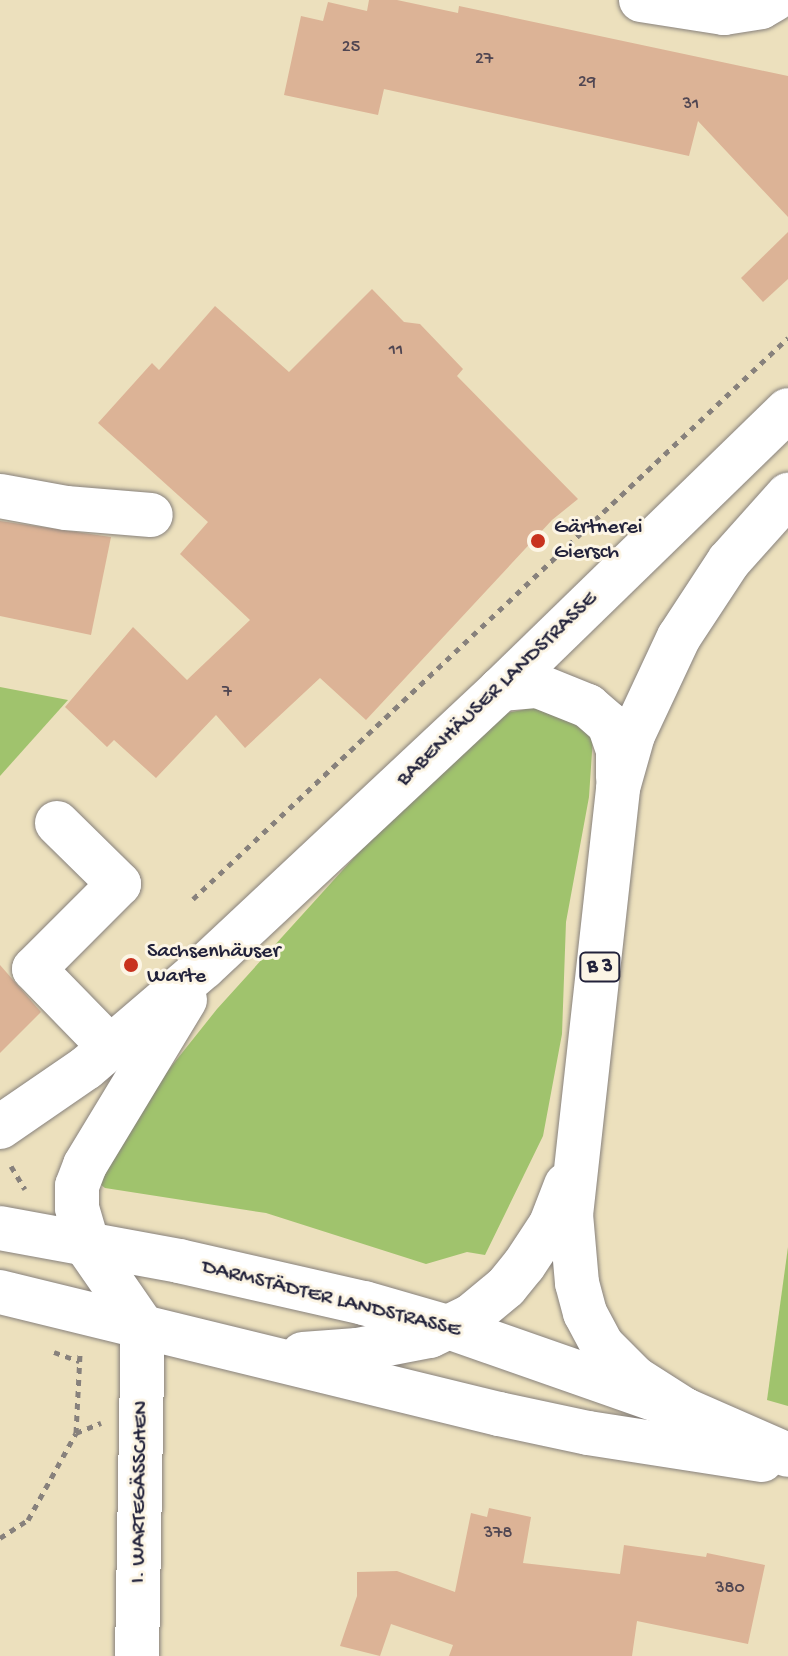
<!DOCTYPE html>
<html>
<head>
<meta charset="utf-8">
<style>
  body { margin:0 }
  #map { position:relative; width:788px; height:1656px; overflow:hidden; background:#ece0bd; font-family:"Gochi Hand",sans-serif }
  div>[style] { position:absolute }
  .green>* { inset:0; background:#a0c36d }
  .building>* { inset:0; background:#dcb396 }
  .path>* { height:5px; margin-top:-2.5px; transform-origin:0; background:repeating-linear-gradient(90deg,#87817c 0 6px,transparent 0 12px) }
  .roads { filter:drop-shadow(0 0 2px #87817c) drop-shadow(0 0 2px #87817c) }
  .minor>* { height:44px; margin:-22px; padding:0 22px; transform-origin:22px; border-radius:22px; background:#fff }
  .major>* { height:44px; margin:-22px; padding:0 22px; transform-origin:22px; border-radius:22px; background:#fff }
  .dots>* { width:22px; height:22px; translate:-50% -50%; box-sizing:border-box; border:4px solid #fcf5e5; border-radius:50% }
  span { translate:-50% -50%; white-space:nowrap; text-align:center; line-height:1.15; -webkit-text-stroke:6px #fcf5e5; paint-order:stroke }
  .number-label { font-size:18px; color:#504652 }
  .number-label span { -webkit-text-stroke-width:0 }
  .shield-label span { padding:2px 6px; background:#fcf5e5; border:2px solid; border-radius:6px; -webkit-text-stroke-width:0 }
  .shield-label { font-size:20px; color:#22223b; font-weight:700 }
  .poi-label { font-size:22px; color:#22223b }
  .left { translate:0 -50%; text-align:left }
  .street-label { font-size:22px; color:#22223b }
</style>
</head>
<body>
<div id="map">
  <div class="green">
    <i style="clip-path:polygon(0 687px,68px 700px,0 776px)"></i>
    <i style="clip-path:polygon(547px 705px,593px 737px,589px 797px,566px 922px,562px 1034px,543px 1136px,485px 1255px,467px 1252px,426px 1264px,266px 1213px,105px 1188px,94px 1179px,104px 1151px,217px 1009px,360px 851px,497px 715px)"></i>
    <i style="clip-path:polygon(788px 1247px,788px 1406px,767px 1400px)"></i>
  </div>
  <div class="building">
    <i style="clip-path:polygon(369px 0,397px 0,458px 13px,459px 6px,788px 76px,788px 217px,698px 121px,689px 156px,384px 89px,378px 115px,284px 95px,301px 16px,323px 21px,328px 2px,367px 11px)"></i>
    <i style="clip-path:polygon(788px 232px,788px 279px,763px 302px,741px 278px)"></i>
    <i style="clip-path:polygon(372px 289px,404px 322px,420px 324px,463px 369px,457px 376px,578px 499px,552px 520px,366px 720px,320px 678px,245px 748px,216px 715px,156px 778px,114px 740px,107px 747px,65px 707px,133px 627px,187px 680px,250px 620px,180px 554px,208px 522px,98px 423px,152px 363px,159px 370px,215px 306px,289px 372px)"></i>
    <i style="clip-path:polygon(0 521px,111px 537px,91px 635px,0 616px)"></i>
    <i style="clip-path:polygon(0 965px,41px 1012px,0 1053px)"></i>
    <i style="clip-path:polygon(489px 1508px,531px 1517px,523px 1563px,620px 1574px,624px 1545px,706px 1557px,707px 1553px,765px 1565px,748px 1644px,637px 1621px,632px 1656px,449px 1656px,453px 1645px,391px 1624px,380px 1656px,340px 1646px,357px 1596px,357px 1572px,397px 1571px,455px 1592px,471px 1513px,487px 1517px)"></i>
  </div>
  <div class="path">
    <i style="left:193px;top:899px;width:818px;rotate:-43.32deg"></i>
    <i style="left:11px;top:1166px;width:27px;rotate:59deg"></i>
    <i style="left:54px;top:1352px;width:27px;rotate:20deg"></i>
    <i style="left:76px;top:1433px;width:79px;rotate:-87.1deg"></i>
    <i style="left:0;top:1538px;width:33px;rotate:-33deg"></i>
    <i style="left:28px;top:1520px;width:99px;rotate:-61.1deg"></i>
    <i style="left:76px;top:1433px;width:27px;rotate:-22deg"></i>
  </div>
  <div class="roads">
    <div class="minor">
      <i style="left:641px;top:0;width:84px;rotate:8.9deg"></i>
      <i style="left:724px;top:13px;width:37px;rotate:-9deg"></i>
      <i style="left:761px;top:7px;width:14px;rotate:-30deg"></i>
      <i style="left:0;top:496px;width:67px;rotate:10.3deg"></i>
      <i style="left:66px;top:508px;width:85px;rotate:4.7deg"></i>
      <i style="left:57px;top:823px;width:87px;rotate:44.5deg"></i>
      <i style="left:119px;top:884px;width:120px;rotate:135deg"></i>
      <i style="left:34px;top:969px;width:109px;rotate:45.7deg"></i>
      <i style="left:137px;top:1656px;width:329px;rotate:-89deg"></i>
    </div>
    <div class="major">
      <i style="left:501px;top:689px;width:37px;rotate:-5deg"></i>
      <i style="left:538px;top:686px;width:54px;rotate:21.8deg"></i>
      <i style="left:588px;top:706px;width:28px;rotate:41deg"></i>
      <i style="left:609px;top:724px;width:28px;rotate:71deg"></i>
      <i style="left:618px;top:750px;width:28px;rotate:90deg"></i>
      <i style="left:0;top:1127px;width:104px;rotate:-34.5deg"></i>
      <i style="left:86px;top:1068px;width:155px;rotate:-40.6deg"></i>
      <i style="left:204px;top:967px;width:407px;rotate:-43.1deg"></i>
      <i style="left:501px;top:689px;width:400px;rotate:-44.2deg"></i>
      <i style="left:0;top:1228px;width:182px;rotate:10.4deg"></i>
      <i style="left:179px;top:1261px;width:190px;rotate:12.8deg"></i>
      <i style="left:364px;top:1303px;width:91px;rotate:16deg"></i>
      <i style="left:451px;top:1328px;width:248px;rotate:19.3deg"></i>
      <i style="left:685px;top:1410px;width:112px;rotate:23.6deg"></i>
      <i style="left:0;top:1292px;width:514px;rotate:13.74deg"></i>
      <i style="left:499px;top:1414px;width:91px;rotate:12.1deg"></i>
      <i style="left:588px;top:1433px;width:176px;rotate:8.8deg"></i>
      <i style="left:143px;top:1327px;width:95px;rotate:-124.7deg"></i>
      <i style="left:89px;top:1249px;width:43px;rotate:-106.3deg"></i>
      <i style="left:77px;top:1208px;width:22px;rotate:-90deg"></i>
      <i style="left:77px;top:1186px;width:22px;rotate:-69deg"></i>
      <i style="left:85px;top:1165px;width:193px;rotate:-58.8deg"></i>
      <i style="left:303px;top:1354px;width:54px;rotate:-4.2deg"></i>
      <i style="left:357px;top:1350px;width:74px;rotate:-10.9deg"></i>
      <i style="left:430px;top:1336px;width:46px;rotate:-26deg"></i>
      <i style="left:471px;top:1316px;width:45px;rotate:-39.6deg"></i>
      <i style="left:506px;top:1287px;width:28px;rotate:-51deg"></i>
      <i style="left:524px;top:1265px;width:49px;rotate:-56.6deg"></i>
      <i style="left:551px;top:1224px;width:42px;rotate:-69deg"></i>
      <i style="left:685px;top:1410px;width:59px;rotate:-147.4deg"></i>
      <i style="left:635px;top:1378px;width:47px;rotate:-135deg"></i>
      <i style="left:602px;top:1345px;width:36px;rotate:-118deg"></i>
      <i style="left:585px;top:1313px;width:31px;rotate:-105deg"></i>
      <i style="left:577px;top:1283px;width:68px;rotate:-95deg"></i>
      <i style="left:571px;top:1215px;width:430px;rotate:-83.7deg"></i>
      <i style="left:618px;top:788px;width:55px;rotate:-74.2deg"></i>
      <i style="left:633px;top:735px;width:108px;rotate:-64.9deg"></i>
      <i style="left:679px;top:637px;width:91px;rotate:-56.7deg"></i>
      <i style="left:729px;top:561px;width:89px;rotate:-48.2deg"></i>
    </div>
  </div>
  <div class="dots">
    <i style="left:538px;top:541px;background:#c8321e"></i>
    <i style="left:131px;top:965px;background:#c8321e"></i>
  </div>
  <div class="number-label">
    <span style="left:351px;top:48px">25</span>
    <span style="left:484px;top:60px">27</span>
    <span style="left:587px;top:83px">29</span>
    <span style="left:691px;top:105px">31</span>
    <span style="left:396px;top:351px">11</span>
    <span style="left:227px;top:693px">7</span>
    <span style="left:498px;top:1534px">378</span>
    <span style="left:730px;top:1589px">380</span>
  </div>
  <div class="shield-label">
    <span style="left:600px;top:967px">B 3</span>
  </div>
  <div class="poi-label">
    <span class="left" style="left:554px;top:541px">Gärtnerei<br>Giersch</span>
    <span class="left" style="left:147px;top:965px">Sachsenhäuser<br>Warte</span>
  </div>
  <div class="street-label">
    <span style="left:498px;top:690px;rotate:-44deg">BABENHÄUSER LANDSTRASSE</span>
    <span style="left:331px;top:1300px;rotate:14deg">DARMSTÄDTER LANDSTRASSE</span>
    <span style="left:141px;top:1492px;rotate:-89deg">I. WARTEGÄSSCHEN</span>
  </div>
</div>
</body>
</html>
